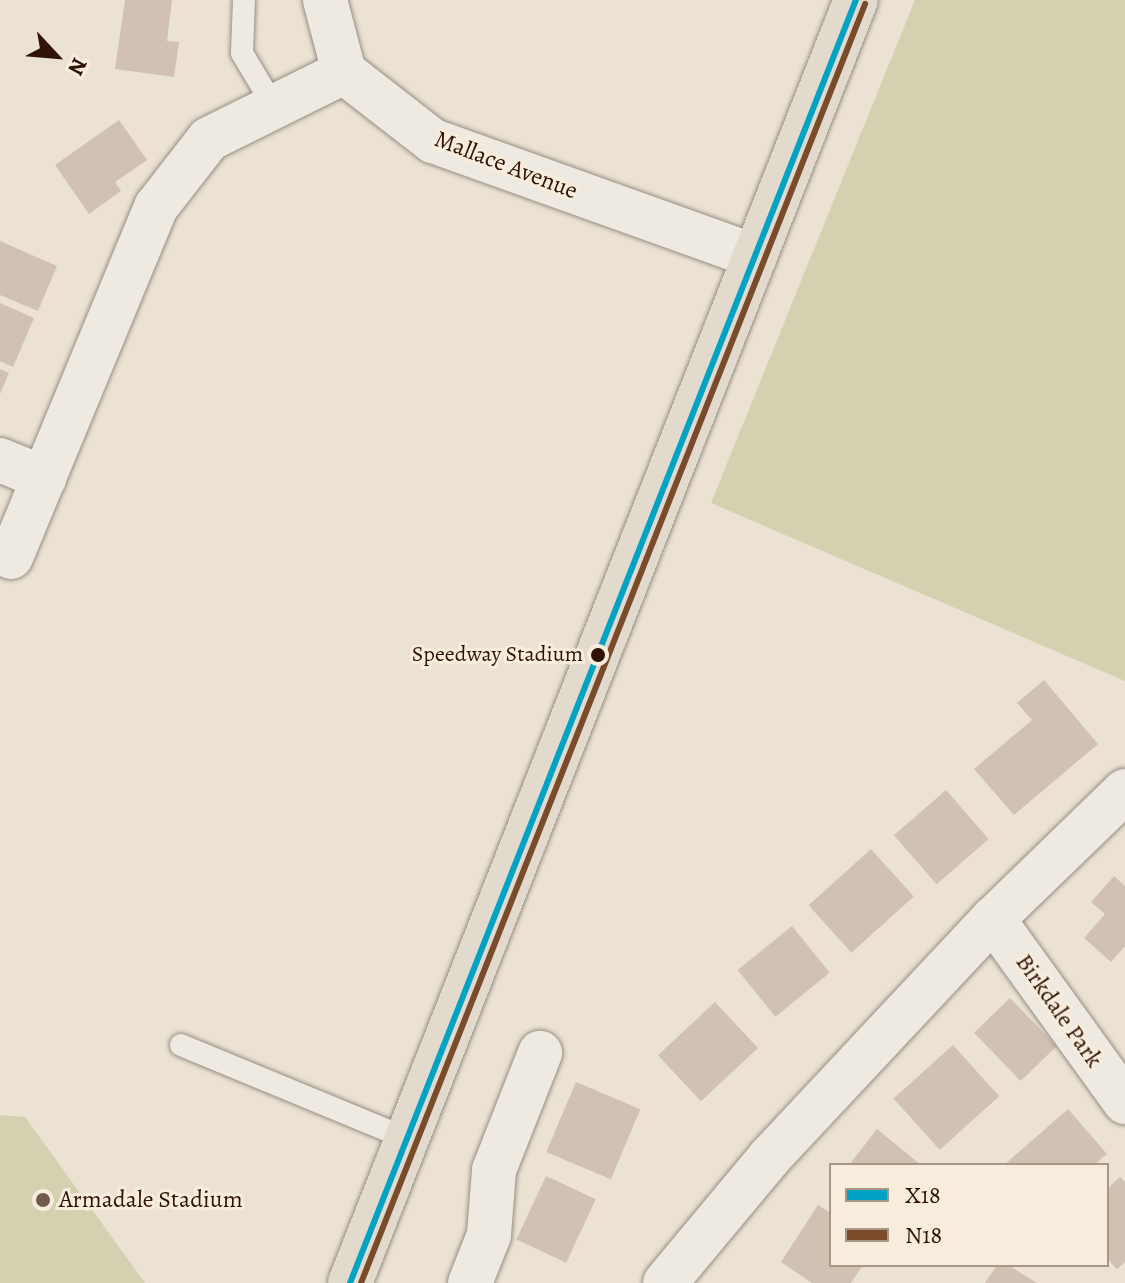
<!DOCTYPE html>
<html>
<head>
<meta charset="utf-8">
<style>
  body { margin:0 }
  #map { position:relative; width:1125px; height:1283px; overflow:hidden; background:#ebe2d3; font-family:Alegreya,serif }
  div>[style] { position:absolute }
  .green>* { inset:0; background:#d3d1b0 }
  .building>* { inset:0; background:#d0c1b3; transform-origin:0 0 }
  .roads { filter:drop-shadow(0 0 2px #978e84) drop-shadow(0 0 2px #978e84) }
  .lane>* { height:22px; margin:-11px; padding:0 11px; transform-origin:11px; border-radius:11px; background:#eeeae2 }
  .street>* { height:44px; margin:-22px; padding:0 22px; transform-origin:22px; border-radius:22px; background:#eeeae2 }
  .primary>* { height:44px; margin:-22px; padding:0 22px; transform-origin:22px; border-radius:22px; background:#e1dacd }
  .bus-1>* { height:6px; margin:-3px; padding:0 3px; transform-origin:3px; border-radius:3px; background:#02a2c4 }
  .bus-2>* { height:6px; margin:-3px; padding:0 3px; transform-origin:3px; border-radius:3px; background:#7a4b2a }
  .dots>* { width:22px; height:22px; translate:-50% -50%; box-sizing:border-box; border:4px solid #f8eddc; border-radius:50% }
  span { translate:-50% -50%; white-space:nowrap; text-align:center; line-height:1.15; -webkit-text-stroke:6px #f8eddc; paint-order:stroke }
  .bus-label { font-size:22px; color:#2f1306 }
  .right { translate:-100% -50%; text-align:right }
  .street-label { font-size:24px; color:#2f1306 }
  .poi-label { font-size:24px; color:#2f1306 }
  .left { translate:0 -50%; text-align:left }
  .legend { position:absolute; left:829px; top:1163px; width:280px; height:104px; box-sizing:border-box; background:#f8eddc; border:2px solid #a89686; margin:0; padding:10px 14px; list-style:none; font-size:24px; color:#2f1306 }
  .legend li { display:flex; align-items:center; gap:16px; height:40px }
  .legend b { width:40px; border:2px solid #a89686 }
  .north { position:absolute; left:16px; top:16px; width:80px; height:80px; -webkit-text-stroke:6px #f8eddc; paint-order:stroke; rotate:116deg; font-size:22px; font-weight:700; line-height:32px; text-align:center; color:#2f1306 }
  .north::after { content:''; display:block; margin:auto; width:28px; height:36px; background:#2f1306; clip-path:polygon(50% 0,100% 100%,50% 72%,0 100%) }
</style>
</head>
<body>
<div id="map">
  <div class="green">
    <i style="clip-path:polygon(915px 0,1125px 0,1125px 681px,711px 503px)"></i>
    <i style="clip-path:polygon(0 1115px,25px 1117px,145px 1283px,0 1283px)"></i>
  </div>
  <div class="building">
    <i style="clip-path:polygon(125px 0,172px 0,167px 41px,179px 42px,174px 77px,115px 69px)"></i>
    <i style="clip-path:polygon(119px 120px,147px 160px,115px 182px,121px 191px,89px 214px,55px 165px)"></i>
    <i style="clip-path:polygon(0 241px,57px 266px,38px 311px,0 295px)"></i>
    <i style="clip-path:polygon(0 303px,34px 318px,13px 367px,0 361px)"></i>
    <i style="clip-path:polygon(0 369px,9px 373px,0 394px)"></i>
    <i style="clip-path:polygon(1044px 680px,1098px 744px,1014px 815px,974px 769px,1032px 720px,1017px 703px)"></i>
    <i style="left:946px;top:790px;width:65px;height:69px;rotate:49deg"></i>
    <i style="left:871px;top:849px;width:64px;height:84px;rotate:48deg"></i>
    <i style="clip-path:polygon(1114px 876px,1125px 886px,1125px 946px,1111px 962px,1084px 938px,1105px 914px,1091px 902px)"></i>
    <i style="left:792px;top:926px;width:60px;height:70px;rotate:51deg"></i>
    <i style="left:1010px;top:998px;width:67px;height:50px;rotate:46deg"></i>
    <i style="left:715px;top:1002px;width:63px;height:78px;rotate:47deg"></i>
    <i style="left:953px;top:1045px;width:69px;height:80px;rotate:48deg"></i>
    <i style="left:576px;top:1082px;width:70px;height:76px;rotate:23deg"></i>
    <i style="clip-path:polygon(1068px 1109px,1107px 1154px,1094px 1165px,1004px 1165px)"></i>
    <i style="clip-path:polygon(877px 1129px,921px 1165px,849px 1165px)"></i>
    <i style="left:546px;top:1176px;width:55px;height:70px;rotate:25deg"></i>
    <i style="clip-path:polygon(1120px 1177px,1125px 1182px,1125px 1262px,1117px 1269px,1107px 1259px,1107px 1189px)"></i>
    <i style="clip-path:polygon(818px 1205px,831px 1213px,831px 1265px,863px 1265px,851px 1283px,812px 1283px,781px 1262px)"></i>
    <i style="clip-path:polygon(997px 1265px,1008px 1265px,1037px 1283px,985px 1283px)"></i>
  </div>
  <div class="roads">
    <div class="lane">
      <i style="left:244px;top:0;width:53px;rotate:92.2deg"></i>
      <i style="left:242px;top:53px;width:63px;rotate:59.3deg"></i>
      <i style="left:181px;top:1045px;width:243px;rotate:22.5deg"></i>
    </div>
    <div class="street">
      <i style="left:325px;top:0;width:74px;rotate:75.2deg"></i>
      <i style="left:344px;top:72px;width:113px;rotate:37.8deg"></i>
      <i style="left:433px;top:141px;width:342px;rotate:19.7deg"></i>
      <i style="left:0;top:460px;width:48px;rotate:22.2deg"></i>
      <i style="left:11px;top:557px;width:379px;rotate:-67.5deg"></i>
      <i style="left:156px;top:207px;width:86px;rotate:-52.1deg"></i>
      <i style="left:209px;top:139px;width:151px;rotate:-26.4deg"></i>
      <i style="left:993px;top:919px;width:226px;rotate:54.2deg"></i>
      <i style="left:470px;top:1283px;width:52px;rotate:-68.4deg"></i>
      <i style="left:489px;top:1235px;width:65px;rotate:-85.6deg"></i>
      <i style="left:494px;top:1170px;width:126px;rotate:-68.5deg"></i>
      <i style="left:665px;top:1283px;width:163px;rotate:-50.2deg"></i>
      <i style="left:769px;top:1158px;width:328px;rotate:-46.9deg"></i>
      <i style="left:993px;top:919px;width:184px;rotate:-44.1deg"></i>
    </div>
    <div class="primary">
      <i style="left:350px;top:1283px;width:1379px;rotate:-68.48deg"></i>
    </div>
  </div>
  <div class="bus-1">
    <i style="left:350px;top:1283px;width:1379px;rotate:-68.48deg"></i>
  </div>
  <div class="bus-2">
    <i style="left:361px;top:1283px;width:1375px;rotate:-68.49deg"></i>
  </div>
  <div class="dots">
    <i style="left:598px;top:655px;background:#2f1306"></i>
    <i style="left:43px;top:1200px;background:#715b4e"></i>
  </div>
  <div class="bus-label">
    <span class="right" style="left:583px;top:655px">Speedway Stadium</span>
  </div>
  <div class="street-label">
    <span style="left:506px;top:165px;rotate:21deg">Mallace Avenue</span>
    <span style="left:1059px;top:1011px;rotate:55deg">Birkdale Park</span>
  </div>
  <div class="poi-label">
    <span class="left" style="left:59px;top:1200px">Armadale Stadium</span>
  </div>
  <ul class="legend">
  <li><b style="height:10px;background:#02a2c4"></b>X18</li>
  <li><b style="height:10px;background:#7a4b2a"></b>N18</li>
  </ul>
  <div class="north">N</div>
</div>
</body>
</html>
